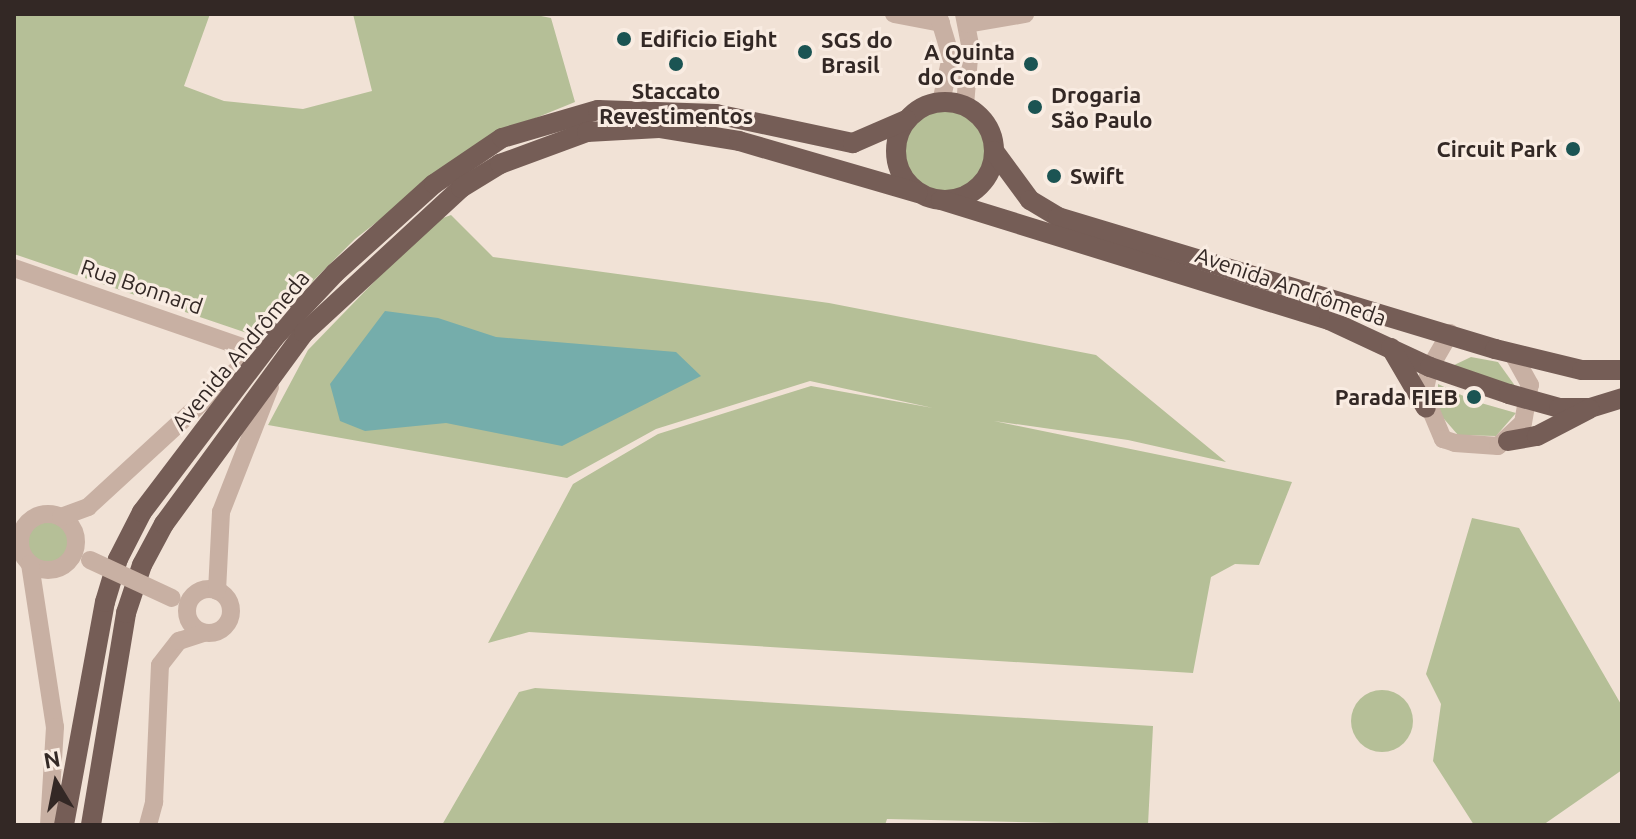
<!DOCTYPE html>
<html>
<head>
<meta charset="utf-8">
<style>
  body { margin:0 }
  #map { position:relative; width:1636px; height:839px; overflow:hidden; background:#f1e2d6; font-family:Ubuntu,sans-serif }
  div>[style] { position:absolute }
  .green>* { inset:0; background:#b5bf97 }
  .round { border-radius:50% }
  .water>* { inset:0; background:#75adab }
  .minor>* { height:18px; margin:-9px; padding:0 9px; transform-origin:9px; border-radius:9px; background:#c8b0a3 }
  .minor>.ring { margin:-9px; padding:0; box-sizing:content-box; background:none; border:18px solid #c8b0a3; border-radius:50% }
  .major>* { height:20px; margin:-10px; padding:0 10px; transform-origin:10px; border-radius:10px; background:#755d56 }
  .major>.ring { margin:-10px; padding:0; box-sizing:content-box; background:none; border:20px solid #755d56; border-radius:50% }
  .minor-bridge>* { height:18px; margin:-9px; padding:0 9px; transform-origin:9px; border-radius:9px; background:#c8b0a3 }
  .dots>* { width:22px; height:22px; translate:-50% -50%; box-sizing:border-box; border:4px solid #f9ece2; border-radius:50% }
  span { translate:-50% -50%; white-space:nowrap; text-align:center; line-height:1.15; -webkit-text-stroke:6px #f9ece2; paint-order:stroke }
  .poi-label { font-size:22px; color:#332825; font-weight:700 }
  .left { translate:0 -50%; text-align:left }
  .right { translate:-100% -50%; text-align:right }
  .street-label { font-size:22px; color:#332825 }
  .frame { position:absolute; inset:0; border:16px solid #332825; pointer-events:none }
  .north { position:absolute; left:16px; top:743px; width:80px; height:80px; -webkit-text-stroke:6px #f9ece2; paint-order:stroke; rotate:350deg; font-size:22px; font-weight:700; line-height:32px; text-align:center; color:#332825 }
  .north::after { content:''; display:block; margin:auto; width:28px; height:36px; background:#332825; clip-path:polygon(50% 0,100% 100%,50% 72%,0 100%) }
</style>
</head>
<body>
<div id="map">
  <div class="green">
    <i style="clip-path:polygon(14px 14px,210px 14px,184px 86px,224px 101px,303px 109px,372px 91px,353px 14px,531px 14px,551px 18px,575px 102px,494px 135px,459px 158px,355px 239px,291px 303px,247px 333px,14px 254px)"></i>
    <i class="round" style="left:902px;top:107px;width:86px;height:86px"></i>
    <i style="clip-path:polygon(451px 215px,493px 257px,829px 303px,1096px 355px,1226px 462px,1128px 440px,994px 421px,1292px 482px,1259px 565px,1235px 564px,1211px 577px,1193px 673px,529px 632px,488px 643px,573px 484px,658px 434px,811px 386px,933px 408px,810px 381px,656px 429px,567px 478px,268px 425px,308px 350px,432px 222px)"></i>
    <i style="clip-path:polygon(1471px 357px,1498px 362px,1518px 390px,1450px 367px)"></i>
    <i style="clip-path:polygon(1438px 384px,1474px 401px,1516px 413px,1496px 436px,1458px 435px,1438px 412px)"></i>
    <i style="clip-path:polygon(1472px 518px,1519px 528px,1622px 706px,1622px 770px,1543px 825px,1474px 825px,1433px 761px,1441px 704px,1426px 674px)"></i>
    <i class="round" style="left:27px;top:522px;width:42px;height:42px"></i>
    <i style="clip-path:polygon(535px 688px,1153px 726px,1148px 825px,887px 819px,885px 825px,442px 825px,519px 692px)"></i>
    <i class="round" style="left:1351px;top:690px;width:62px;height:62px"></i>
  </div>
  <div class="water">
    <i style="clip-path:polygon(385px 311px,438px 318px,496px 337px,676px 352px,701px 376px,562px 446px,446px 423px,365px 431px,340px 421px,330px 384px)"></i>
  </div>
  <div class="minor">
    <i style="left:894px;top:14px;width:48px;rotate:10.8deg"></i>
    <i style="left:938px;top:14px;width:45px;rotate:73.2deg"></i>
    <i style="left:951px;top:57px;width:46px;rotate:102.5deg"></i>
    <i style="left:964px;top:14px;width:33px;rotate:79deg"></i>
    <i style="left:970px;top:46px;width:60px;rotate:94.8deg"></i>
    <i style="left:967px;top:24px;width:59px;rotate:-9.8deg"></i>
    <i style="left:14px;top:268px;width:254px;rotate:19.1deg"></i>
    <i style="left:1450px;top:333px;width:39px;rotate:120deg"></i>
    <i style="left:1430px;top:367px;width:28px;rotate:103deg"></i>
    <i style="left:1424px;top:394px;width:49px;rotate:67.1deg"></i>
    <i style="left:1443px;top:439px;width:13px;rotate:18deg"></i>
    <i style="left:1455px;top:443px;width:43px;rotate:4deg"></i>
    <i style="left:1498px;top:446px;width:34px;rotate:-43deg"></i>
    <i style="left:1523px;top:423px;width:39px;rotate:-80deg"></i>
    <i style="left:1530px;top:385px;width:35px;rotate:-119deg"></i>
    <i class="ring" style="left:20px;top:514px;width:38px;height:38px"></i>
    <i style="left:61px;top:517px;width:29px;rotate:-20deg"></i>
    <i style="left:88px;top:507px;width:241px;rotate:-42.6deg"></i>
    <i style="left:30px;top:564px;width:165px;rotate:81.3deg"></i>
    <i style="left:55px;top:727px;width:98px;rotate:93.5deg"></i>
    <i class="ring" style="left:187px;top:589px;width:26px;height:26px"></i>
    <i style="left:217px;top:591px;width:79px;rotate:-87.1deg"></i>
    <i style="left:221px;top:512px;width:134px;rotate:-68.6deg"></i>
    <i style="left:148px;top:825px;width:24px;rotate:-75deg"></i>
    <i style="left:154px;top:802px;width:137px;rotate:-87.5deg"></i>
    <i style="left:160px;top:665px;width:31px;rotate:-52deg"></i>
    <i style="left:179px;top:641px;width:25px;rotate:-18deg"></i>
  </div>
  <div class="major">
    <i class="ring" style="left:896px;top:102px;width:78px;height:78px"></i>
    <i style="left:994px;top:151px;width:61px;rotate:53.7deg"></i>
    <i style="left:1030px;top:200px;width:33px;rotate:31deg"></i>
    <i style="left:1058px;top:217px;width:457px;rotate:16.8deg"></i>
    <i style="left:1495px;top:349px;width:89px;rotate:13.6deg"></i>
    <i style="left:1582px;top:370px;width:40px"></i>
    <i style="left:941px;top:200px;width:406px;rotate:17.2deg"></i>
    <i style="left:1329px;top:320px;width:111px;rotate:25deg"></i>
    <i style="left:1430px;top:367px;width:83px;rotate:18.9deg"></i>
    <i style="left:1509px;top:394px;width:52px;rotate:15.6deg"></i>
    <i style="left:1559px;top:408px;width:31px"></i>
    <i style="left:1590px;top:408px;width:34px;rotate:-17deg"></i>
    <i style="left:1391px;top:348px;width:69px;rotate:59.7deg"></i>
    <i style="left:1508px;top:441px;width:29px;rotate:-10deg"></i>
    <i style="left:1537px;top:436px;width:59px;rotate:-27.4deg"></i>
    <i style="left:64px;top:825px;width:227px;rotate:-79.6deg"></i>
    <i style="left:105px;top:602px;width:45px;rotate:-73.2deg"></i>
    <i style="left:118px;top:559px;width:53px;rotate:-62.9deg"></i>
    <i style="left:142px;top:512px;width:218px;rotate:-52.8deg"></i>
    <i style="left:274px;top:338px;width:89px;rotate:-46.8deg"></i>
    <i style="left:335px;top:273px;width:133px;rotate:-42deg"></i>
    <i style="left:434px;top:184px;width:82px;rotate:-34.1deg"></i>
    <i style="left:502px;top:138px;width:100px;rotate:-16.3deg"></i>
    <i style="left:598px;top:110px;width:118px;rotate:1.9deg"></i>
    <i style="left:716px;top:114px;width:140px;rotate:12deg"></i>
    <i style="left:853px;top:143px;width:58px;rotate:-23.5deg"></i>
    <i style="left:91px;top:825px;width:215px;rotate:-80.6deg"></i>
    <i style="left:126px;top:613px;width:51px;rotate:-71.6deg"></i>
    <i style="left:142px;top:565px;width:47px;rotate:-61.8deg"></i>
    <i style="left:164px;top:524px;width:237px;rotate:-53.8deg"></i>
    <i style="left:304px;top:333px;width:214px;rotate:-42.7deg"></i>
    <i style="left:461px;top:188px;width:46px;rotate:-31.6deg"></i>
    <i style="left:500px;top:164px;width:93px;rotate:-20.2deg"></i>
    <i style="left:587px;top:132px;width:72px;rotate:-3.2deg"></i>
    <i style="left:659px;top:128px;width:81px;rotate:9.2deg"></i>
    <i style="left:739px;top:141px;width:186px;rotate:16.2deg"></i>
  </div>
  <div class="minor-bridge">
    <i style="left:90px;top:560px;width:90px;rotate:24.9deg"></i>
  </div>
  <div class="dots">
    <i style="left:624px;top:39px;background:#1b5453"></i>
    <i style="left:805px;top:52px;background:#1b5453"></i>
    <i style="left:676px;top:64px;background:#1b5453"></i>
    <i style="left:1031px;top:64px;background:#1b5453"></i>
    <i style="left:1035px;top:107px;background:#1b5453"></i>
    <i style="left:1573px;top:149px;background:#1b5453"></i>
    <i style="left:1054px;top:176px;background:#1b5453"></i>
    <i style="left:1474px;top:397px;background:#1b5453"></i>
  </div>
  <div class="poi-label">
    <span class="left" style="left:640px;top:39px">Edificio Eight</span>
    <span class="left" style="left:821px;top:52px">SGS do<br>Brasil</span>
    <span class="right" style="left:1015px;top:64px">A Quinta<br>do Conde</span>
    <span style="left:676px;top:103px">Staccato<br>Revestimentos</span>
    <span class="left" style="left:1051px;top:107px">Drogaria<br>São Paulo</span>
    <span class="right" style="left:1557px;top:149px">Circuit Park</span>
    <span class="left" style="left:1070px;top:176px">Swift</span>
    <span class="right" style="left:1458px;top:397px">Parada FIEB</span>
  </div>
  <div class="street-label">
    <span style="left:142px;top:286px;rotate:19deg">Rua Bonnard</span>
    <span style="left:1291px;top:286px;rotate:19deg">Avenida Andrômeda</span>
    <span style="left:240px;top:350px;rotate:-50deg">Avenida Andrômeda</span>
  </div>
  <div class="frame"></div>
  <div class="north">N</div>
</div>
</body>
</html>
